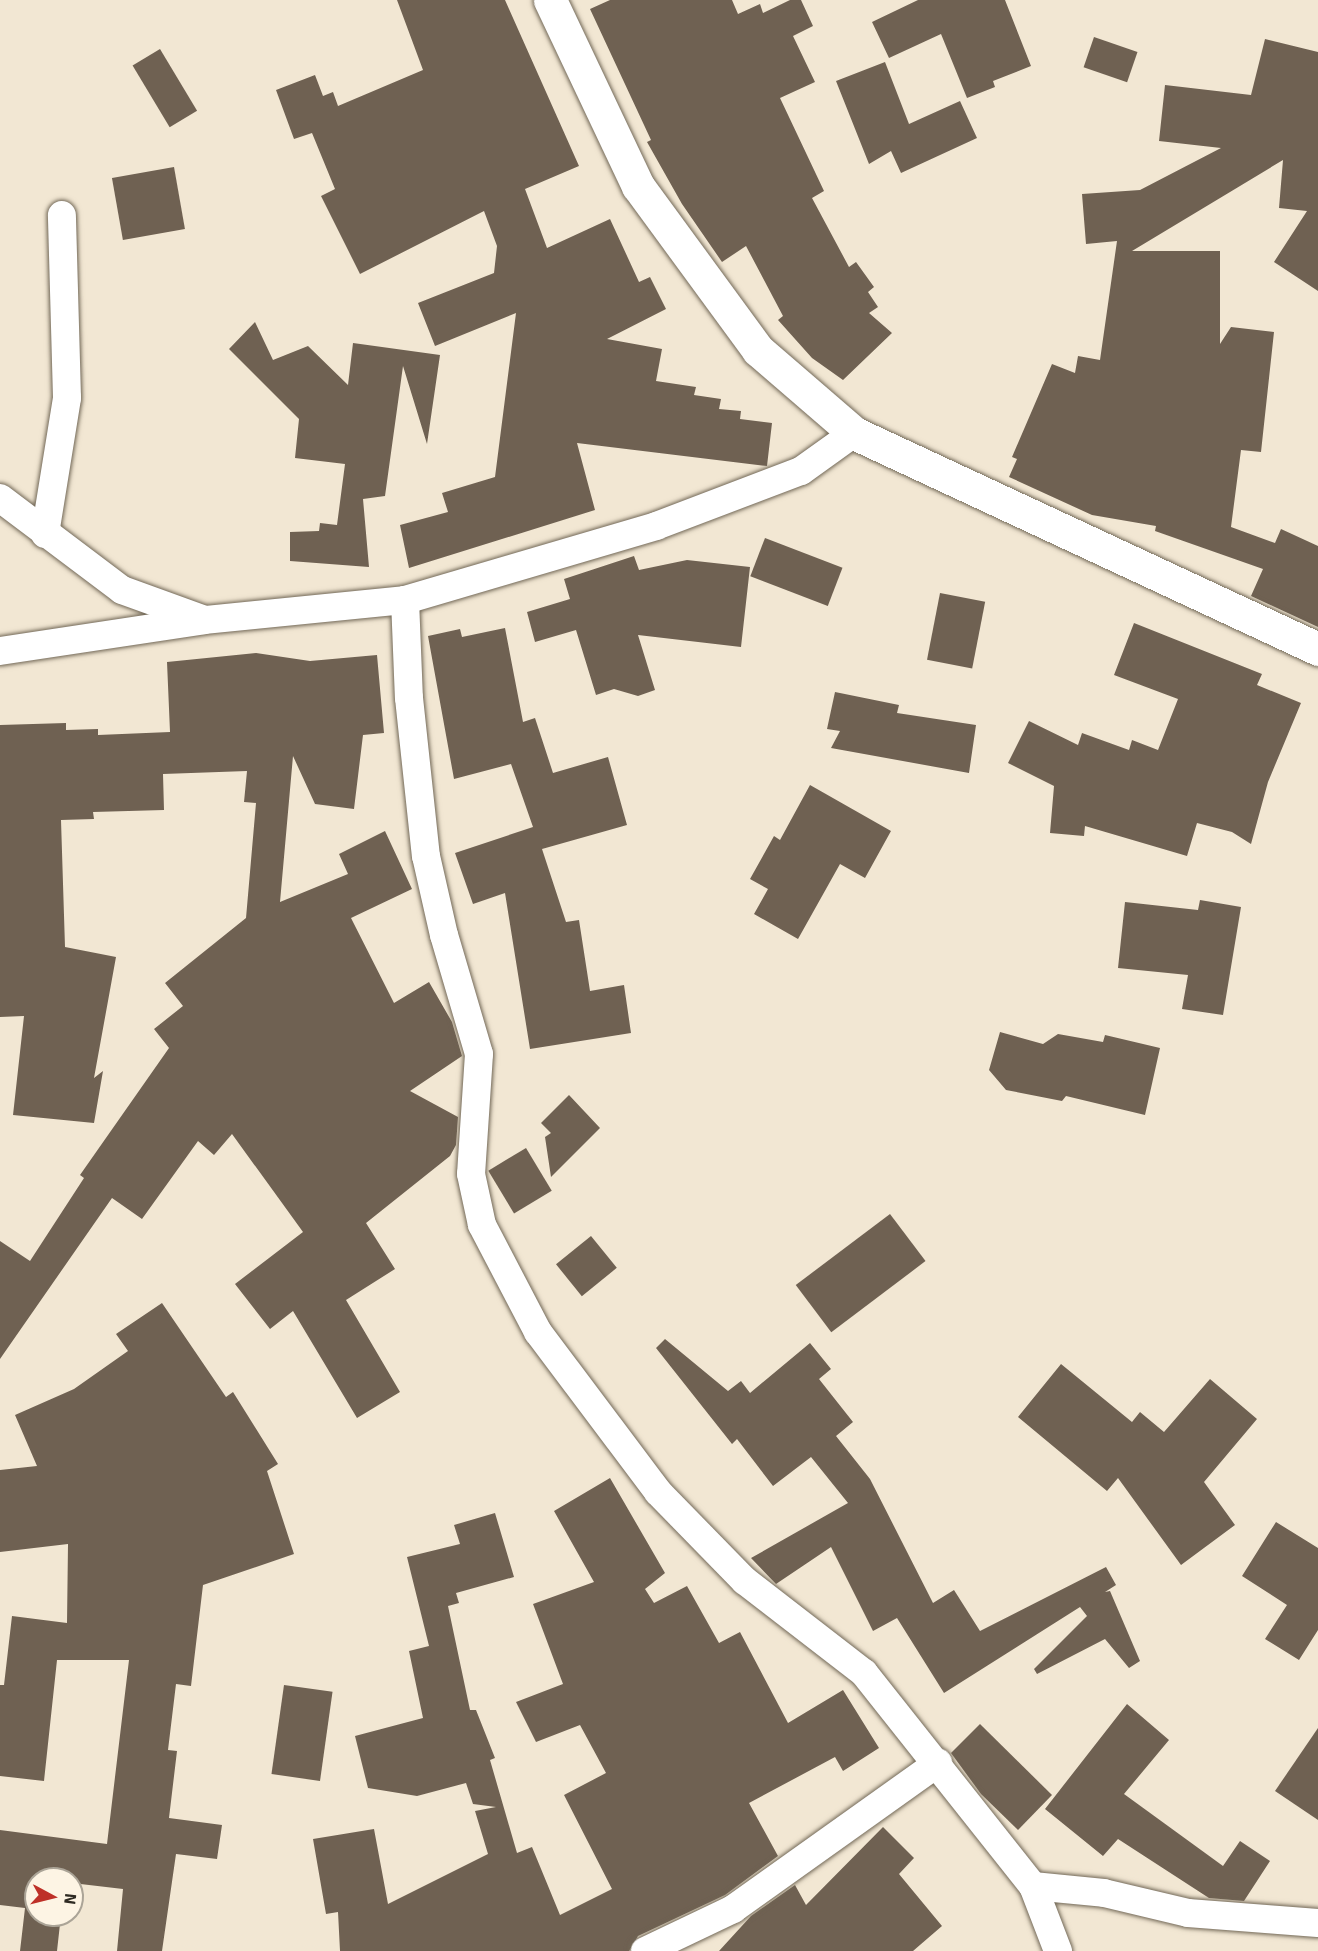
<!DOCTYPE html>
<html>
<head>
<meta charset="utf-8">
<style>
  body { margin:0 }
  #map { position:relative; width:1318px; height:1951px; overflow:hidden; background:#f2e7d3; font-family:Signika,sans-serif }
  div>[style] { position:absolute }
  .building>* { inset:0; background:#6f6152; transform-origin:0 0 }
  .roads { filter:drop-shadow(0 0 2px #726857) drop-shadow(0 0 2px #726857) }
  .minor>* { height:28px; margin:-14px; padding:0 14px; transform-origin:14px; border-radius:14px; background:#fff }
  .tertiary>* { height:33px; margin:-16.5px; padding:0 16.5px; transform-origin:16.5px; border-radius:16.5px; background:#fff }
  span { translate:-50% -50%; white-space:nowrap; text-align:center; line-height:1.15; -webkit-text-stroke:6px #fdf4e4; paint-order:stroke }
  .north { position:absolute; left:24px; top:1867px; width:60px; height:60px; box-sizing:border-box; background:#fdf4e4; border:2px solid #aba497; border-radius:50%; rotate:97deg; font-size:16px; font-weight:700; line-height:24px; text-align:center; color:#2f2b23 }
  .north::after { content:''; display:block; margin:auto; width:21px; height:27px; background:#be3028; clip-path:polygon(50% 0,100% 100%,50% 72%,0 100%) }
</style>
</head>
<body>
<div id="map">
  <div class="building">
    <i style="clip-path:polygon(397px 0,505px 0,579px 166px,525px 189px,547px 248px,610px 219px,639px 282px,650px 277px,666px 309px,607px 339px,662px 349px,656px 381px,696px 387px,694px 395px,721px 399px,719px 409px,741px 411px,740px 419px,772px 423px,767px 466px,577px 443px,595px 510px,409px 568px,400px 525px,448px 512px,442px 493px,495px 477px,516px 313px,435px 346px,418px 303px,494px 273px,497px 246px,484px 211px,360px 274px,321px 196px,335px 189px,312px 133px,294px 139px,276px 90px,315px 75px,323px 96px,333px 92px,338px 106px,423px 70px)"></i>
    <i style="clip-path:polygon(610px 0,732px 0,738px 14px,760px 4px,763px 13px,790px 0,801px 0,813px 26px,793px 36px,815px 82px,780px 98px,824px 191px,812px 198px,849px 267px,856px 262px,874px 287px,868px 292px,878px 307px,869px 313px,892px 333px,843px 380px,812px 358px,778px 320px,783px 316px,746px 246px,722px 262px,682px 204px,647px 142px,651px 140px,590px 9px)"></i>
    <i style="clip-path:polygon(918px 0,1005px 0,1031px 66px,993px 81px,995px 87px,967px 98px,941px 34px,889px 58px,872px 22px)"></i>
    <i style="left:1094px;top:37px;width:46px;height:32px;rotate:19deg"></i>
    <i style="clip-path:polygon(1265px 39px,1318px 52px,1318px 291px,1274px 262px,1307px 211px,1279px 208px,1283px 160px,1132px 251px,1220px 251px,1220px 344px,1231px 327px,1274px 332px,1261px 452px,1241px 450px,1231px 527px,1275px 543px,1281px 529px,1318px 546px,1318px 627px,1251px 596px,1263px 569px,1155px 531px,1156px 526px,1092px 515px,1009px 477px,1017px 459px,1012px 457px,1052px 364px,1075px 373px,1078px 356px,1100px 360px,1117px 241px,1086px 244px,1082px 194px,1140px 190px,1221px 148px,1159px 141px,1165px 85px,1251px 95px)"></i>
    <i style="left:160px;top:49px;width:72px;height:32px;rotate:59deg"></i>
    <i style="clip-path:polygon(885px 62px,909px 124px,960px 101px,977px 138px,901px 173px,891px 151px,869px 164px,836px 81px)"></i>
    <i style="left:174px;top:167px;width:63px;height:63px;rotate:80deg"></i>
    <i style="clip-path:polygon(255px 322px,273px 360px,308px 346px,348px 385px,353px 343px,440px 355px,427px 444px,403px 366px,385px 496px,363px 499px,369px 567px,290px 561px,290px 532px,319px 531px,320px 523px,337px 525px,345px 464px,295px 458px,299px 419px,229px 349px)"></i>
    <i style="left:765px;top:538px;width:83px;height:41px;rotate:21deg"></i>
    <i style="clip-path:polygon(634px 556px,639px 570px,687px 560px,750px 567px,741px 647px,638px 635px,655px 690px,638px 696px,614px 689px,596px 695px,576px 630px,535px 642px,527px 612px,570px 599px,564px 579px)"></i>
    <i style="left:940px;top:593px;width:46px;height:68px;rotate:11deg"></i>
    <i style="clip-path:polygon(1134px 623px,1262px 674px,1257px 685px,1301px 703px,1268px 782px,1251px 844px,1232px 832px,1197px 823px,1187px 856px,1085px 826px,1084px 836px,1050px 833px,1054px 786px,1008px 763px,1029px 721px,1078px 745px,1082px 733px,1129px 750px,1132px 740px,1158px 750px,1178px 699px,1114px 675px)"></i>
    <i style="clip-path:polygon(505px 628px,523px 722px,535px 718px,553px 773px,608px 757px,627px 825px,542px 849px,566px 922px,579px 920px,590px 991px,624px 985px,631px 1033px,530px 1049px,505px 893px,473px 904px,455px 853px,533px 827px,511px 764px,454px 779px,428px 636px,460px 629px,462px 637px)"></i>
    <i style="clip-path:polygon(256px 653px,310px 661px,377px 655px,384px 733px,363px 735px,354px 809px,315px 804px,293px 756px,280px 902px,348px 874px,339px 854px,385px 831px,412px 889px,351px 918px,394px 1003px,429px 982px,452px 1022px,462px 1056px,410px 1091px,458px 1117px,456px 1145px,450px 1156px,366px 1223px,395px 1269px,346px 1300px,400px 1392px,357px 1418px,293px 1311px,270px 1329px,235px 1284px,303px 1232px,232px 1134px,214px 1155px,198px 1141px,142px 1219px,112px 1198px,0 1359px,0 1241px,30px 1261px,84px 1178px,80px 1175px,169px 1048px,154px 1029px,183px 1006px,165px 983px,246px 918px,256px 803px,244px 802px,247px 771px,163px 774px,164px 810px,93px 812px,94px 819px,61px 820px,65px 947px,116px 957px,94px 1078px,103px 1071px,94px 1123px,13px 1115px,24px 1016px,0 1017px,0 725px,66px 723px,66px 730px,98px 729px,98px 735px,170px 732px,167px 662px)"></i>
    <i style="clip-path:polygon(835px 692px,899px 705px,897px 713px,976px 725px,969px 773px,831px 748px,840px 731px,827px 729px)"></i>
    <i style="clip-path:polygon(810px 785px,891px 831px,865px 878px,840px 864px,798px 939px,754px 914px,768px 889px,750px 879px,774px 836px,780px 840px)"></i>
    <i style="clip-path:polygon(1200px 900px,1241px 907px,1223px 1015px,1182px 1009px,1188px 975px,1118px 968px,1125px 902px,1198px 910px)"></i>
    <i style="clip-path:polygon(1000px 1032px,1043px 1044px,1058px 1034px,1103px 1042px,1105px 1035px,1160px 1048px,1145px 1115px,1066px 1096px,1062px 1101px,1006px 1090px,989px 1070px)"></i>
    <i style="clip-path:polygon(569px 1095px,600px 1128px,551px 1177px,545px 1137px,551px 1133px,541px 1123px)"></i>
    <i style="left:526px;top:1148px;width:50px;height:44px;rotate:59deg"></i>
    <i style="left:890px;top:1214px;width:59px;height:118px;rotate:53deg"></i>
    <i style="left:591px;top:1236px;width:41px;height:45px;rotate:51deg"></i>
    <i style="clip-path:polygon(162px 1303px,226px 1397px,233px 1392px,278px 1464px,267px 1471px,294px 1554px,203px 1585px,191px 1686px,176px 1684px,168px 1750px,177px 1751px,169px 1818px,222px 1825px,217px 1859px,176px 1854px,162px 1951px,117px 1951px,123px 1889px,72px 1883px,72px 1879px,36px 1879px,36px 1915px,61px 1915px,57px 1951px,20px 1951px,25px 1908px,0 1905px,0 1830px,107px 1844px,129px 1660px,57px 1660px,44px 1781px,0 1776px,0 1685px,4px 1685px,12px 1616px,67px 1623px,68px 1544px,0 1552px,0 1470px,37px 1466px,15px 1415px,74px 1389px,128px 1351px,116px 1334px)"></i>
    <i style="clip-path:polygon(665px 1339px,728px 1391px,741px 1381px,750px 1393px,810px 1343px,831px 1369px,819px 1379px,853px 1422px,836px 1436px,870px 1479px,933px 1603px,954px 1590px,980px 1631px,1106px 1567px,1116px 1585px,1105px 1592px,1110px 1591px,1140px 1661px,1129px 1668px,1105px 1639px,1037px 1674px,1034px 1669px,1087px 1616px,1080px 1607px,944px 1693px,897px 1618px,873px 1631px,831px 1547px,776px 1584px,751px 1558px,848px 1503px,811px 1457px,773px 1486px,737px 1439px,732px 1444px,656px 1348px)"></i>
    <i style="clip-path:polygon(1061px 1364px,1132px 1422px,1140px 1412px,1164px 1432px,1210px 1379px,1257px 1419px,1204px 1482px,1235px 1525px,1181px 1565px,1118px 1478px,1107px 1491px,1018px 1417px)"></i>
    <i style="clip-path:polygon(610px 1478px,665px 1573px,645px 1589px,654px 1603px,687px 1586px,719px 1643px,740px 1632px,788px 1723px,843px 1690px,879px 1748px,843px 1771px,835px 1757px,749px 1803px,778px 1856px,725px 1895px,638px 1936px,629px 1951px,340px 1951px,338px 1912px,326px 1914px,313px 1839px,374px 1829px,388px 1904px,488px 1854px,475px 1811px,496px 1807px,473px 1804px,466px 1783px,417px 1796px,368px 1788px,355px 1736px,423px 1718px,409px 1651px,429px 1646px,407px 1557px,460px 1544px,454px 1525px,495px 1513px,514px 1577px,456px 1593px,459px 1603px,448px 1606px,470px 1710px,476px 1710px,495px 1758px,490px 1760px,517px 1853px,532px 1847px,560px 1915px,612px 1889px,564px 1795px,606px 1773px,580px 1725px,536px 1742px,516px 1702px,563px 1684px,533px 1604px,594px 1582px,554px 1511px)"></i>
    <i style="clip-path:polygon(1276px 1522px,1318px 1548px,1318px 1630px,1299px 1660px,1265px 1639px,1287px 1605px,1242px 1576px)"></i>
    <i style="left:284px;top:1685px;width:49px;height:90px;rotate:8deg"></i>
    <i style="clip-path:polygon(1127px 1704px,1169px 1740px,1124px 1794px,1223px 1866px,1240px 1841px,1270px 1861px,1244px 1901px,1209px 1898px,1118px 1839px,1103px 1856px,1045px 1809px)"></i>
    <i style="clip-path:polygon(980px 1724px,1052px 1795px,1018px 1830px,981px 1794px,951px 1753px)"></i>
    <i style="clip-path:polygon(1318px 1728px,1318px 1820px,1275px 1791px)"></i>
    <i style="clip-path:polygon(883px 1827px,914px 1858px,899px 1874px,942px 1926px,913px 1951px,719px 1951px,751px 1916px,795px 1885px,806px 1905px)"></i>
  </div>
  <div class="roads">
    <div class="minor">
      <i style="left:0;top:498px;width:153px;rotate:37deg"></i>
      <i style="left:122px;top:590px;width:85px;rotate:19.9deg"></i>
      <i style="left:45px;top:534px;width:138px;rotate:-80.8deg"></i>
      <i style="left:67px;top:398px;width:183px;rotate:-91.6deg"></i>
      <i style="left:405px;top:600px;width:98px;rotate:87.7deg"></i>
      <i style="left:409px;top:698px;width:159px;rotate:83.9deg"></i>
      <i style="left:426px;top:856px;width:81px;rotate:77.2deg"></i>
      <i style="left:444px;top:935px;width:124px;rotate:73.6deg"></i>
      <i style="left:479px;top:1054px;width:120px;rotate:93.8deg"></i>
      <i style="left:471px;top:1174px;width:52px;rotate:77.8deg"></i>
      <i style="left:482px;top:1225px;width:121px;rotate:62.4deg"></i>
      <i style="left:538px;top:1332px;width:200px;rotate:53.1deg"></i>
      <i style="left:658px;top:1492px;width:124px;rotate:45.7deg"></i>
      <i style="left:745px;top:1581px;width:150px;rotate:37.7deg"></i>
      <i style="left:864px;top:1673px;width:272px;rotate:51.6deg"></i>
      <i style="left:1033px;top:1886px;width:71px;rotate:5.6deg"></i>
      <i style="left:1104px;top:1893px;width:86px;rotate:13.4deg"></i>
      <i style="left:1188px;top:1913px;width:130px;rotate:4.4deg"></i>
      <i style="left:0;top:651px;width:207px;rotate:-8.6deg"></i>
      <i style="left:205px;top:620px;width:201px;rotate:-5.7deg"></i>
      <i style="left:405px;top:600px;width:262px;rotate:-16.4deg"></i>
      <i style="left:656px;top:526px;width:155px;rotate:-20.8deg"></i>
      <i style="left:801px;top:471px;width:65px;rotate:-35.6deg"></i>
      <i style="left:1033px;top:1886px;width:70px;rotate:69deg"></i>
      <i style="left:645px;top:1951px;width:98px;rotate:-25.5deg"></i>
      <i style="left:733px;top:1909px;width:252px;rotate:-35.5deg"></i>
    </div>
    <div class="tertiary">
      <i style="left:550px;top:0;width:206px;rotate:64.7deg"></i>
      <i style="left:638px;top:186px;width:203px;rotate:53.8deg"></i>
      <i style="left:758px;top:350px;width:127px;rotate:40.8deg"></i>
      <i style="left:854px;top:433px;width:512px;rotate:24.96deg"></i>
    </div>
  </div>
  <div class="north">N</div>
</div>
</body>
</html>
